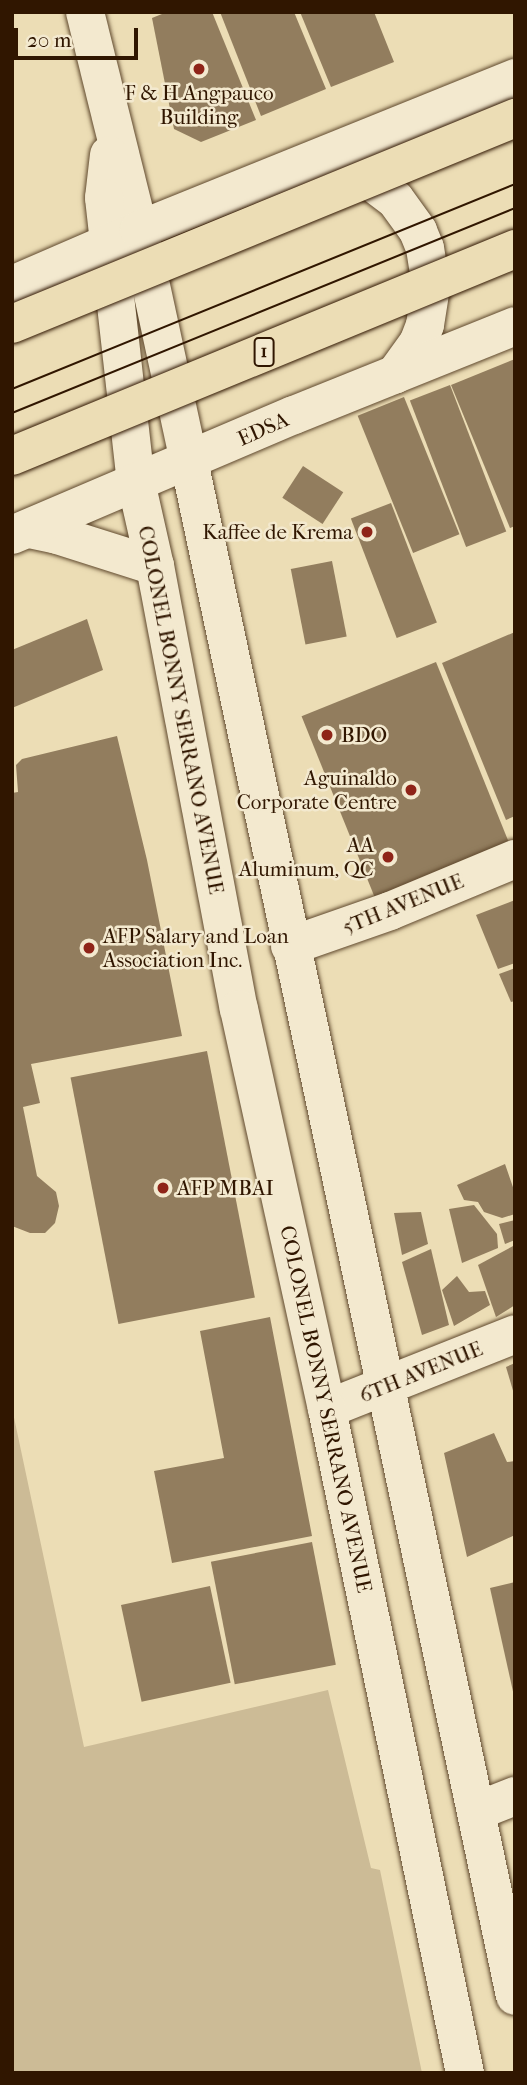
<!DOCTYPE html>
<html>
<head>
<meta charset="utf-8">
<style>
  body { margin:0 }
  #map { position:relative; width:527px; height:2085px; overflow:hidden; background:#ecddb5; font-family:"IM FELL French Canon",serif }
  div>[style] { position:absolute }
  .green>* { inset:0; background:#ccbb96 }
  .building>* { inset:0; background:#927d5e; transform-origin:0 0 }
  .roads { filter:drop-shadow(0 0 2px #5f482d) drop-shadow(0 0 2px #5f482d) }
  .street>* { height:38px; margin:-19px; padding:0 19px; transform-origin:19px; border-radius:19px; background:#f3e9cf }
  .secondary>* { height:38px; margin:-19px; padding:0 19px; transform-origin:19px; border-radius:19px; background:#f3e9cf }
  .tram>* { height:2px; margin:-1px; padding:0 1px; transform-origin:1px; border-radius:1px; background:#301600 }
  .bridges { filter:drop-shadow(0 0 2px #301600) drop-shadow(0 0 2px #301600) }
  .highway-bridge>* { height:38px; margin:-19px; padding:0 19px; transform-origin:19px; border-radius:19px; background:#ecddb5 }
  .dots>* { width:19px; height:19px; translate:-50% -50%; box-sizing:border-box; border:4px solid #f3e9cf; border-radius:50% }
  span { translate:-50% -50%; white-space:nowrap; text-align:center; line-height:1.15; -webkit-text-stroke:5px #f3e9cf; paint-order:stroke }
  .shield-label span { padding:2px 5px; background:#f3e9cf; border:2px solid; border-radius:5px; -webkit-text-stroke-width:0 }
  .shield-label { font-size:19px; color:#301600; font-weight:700 }
  .poi-label { font-size:21px; color:#301600 }
  .right { translate:-100% -50%; text-align:right }
  .left { translate:0 -50%; text-align:left }
  .street-label { font-size:21px; color:#301600 }
  .frame { position:absolute; inset:0; border:14px solid #301600; pointer-events:none }
  .scale { position:absolute; left:14px; top:28px; width:124px; height:32px; box-sizing:border-box; border:4px solid #301600; border-top:0; padding-left:9px; font-size:21px; line-height:24px; white-space:nowrap; color:#301600; -webkit-text-stroke:5px #f3e9cf; paint-order:stroke }
</style>
</head>
<body>
<div id="map">
  <div class="green">
    <i style="clip-path:polygon(12px 1408px,84px 1747px,328px 1690px,371px 1868px,380px 1870px,422px 2073px,12px 2073px)"></i>
  </div>
  <div class="building">
    <i style="clip-path:polygon(167px 12px,212px 12px,256px 120px,201px 142px,174px 129px,152px 18px)"></i>
    <i style="clip-path:polygon(220px 12px,294px 12px,326px 89px,261px 116px)"></i>
    <i style="clip-path:polygon(300px 12px,374px 12px,394px 62px,331px 87px)"></i>
    <i style="clip-path:polygon(515px 359px,515px 526px,510px 528px,451px 385px)"></i>
    <i style="left:450px;top:385px;width:157px;height:43px;rotate:69deg"></i>
    <i style="left:404px;top:397px;width:148px;height:50px;rotate:68deg"></i>
    <i style="left:303px;top:466px;width:48px;height:38px;rotate:33deg"></i>
    <i style="left:391px;top:503px;width:128px;height:43px;rotate:69deg"></i>
    <i style="left:332px;top:561px;width:77px;height:42px;rotate:79deg"></i>
    <i style="clip-path:polygon(87px 619px,103px 670px,12px 708px,12px 650px)"></i>
    <i style="clip-path:polygon(515px 632px,515px 816px,506px 820px,442px 663px)"></i>
    <i style="left:436px;top:662px;width:209px;height:145px;rotate:68deg"></i>
    <i style="clip-path:polygon(117px 736px,147px 860px,182px 1036px,31px 1064px,40px 1103px,23px 1107px,37px 1176px,56px 1192px,59px 1206px,55px 1223px,45px 1233px,30px 1233px,12px 1226px,12px 793px,18px 792px,16px 765px,22px 759px)"></i>
    <i style="clip-path:polygon(515px 900px,515px 963px,498px 969px,476px 915px)"></i>
    <i style="clip-path:polygon(515px 968px,515px 1001px,511px 1002px,499px 974px)"></i>
    <i style="left:207px;top:1051px;width:251px;height:139px;rotate:79deg"></i>
    <i style="clip-path:polygon(505px 1164px,515px 1193px,515px 1214px,502px 1218px,484px 1212px,478px 1202px,464px 1200px,457px 1185px)"></i>
    <i style="clip-path:polygon(474px 1205px,497px 1234px,498px 1248px,462px 1263px,449px 1209px)"></i>
    <i style="clip-path:polygon(421px 1212px,428px 1244px,402px 1255px,394px 1213px)"></i>
    <i style="clip-path:polygon(515px 1220px,515px 1240px,505px 1244px,499px 1224px)"></i>
    <i style="clip-path:polygon(515px 1245px,515px 1305px,496px 1317px,478px 1265px)"></i>
    <i style="clip-path:polygon(431px 1249px,449px 1325px,422px 1335px,402px 1262px)"></i>
    <i style="clip-path:polygon(457px 1276px,469px 1292px,485px 1291px,490px 1305px,454px 1326px,442px 1290px)"></i>
    <i style="clip-path:polygon(270px 1317px,312px 1536px,172px 1563px,154px 1471px,224px 1458px,200px 1331px)"></i>
    <i style="clip-path:polygon(515px 1363px,515px 1394px,514px 1394px,506px 1367px)"></i>
    <i style="clip-path:polygon(494px 1433px,507px 1462px,515px 1461px,515px 1535px,467px 1557px,444px 1453px)"></i>
    <i style="left:312px;top:1542px;width:125px;height:103px;rotate:79deg"></i>
    <i style="clip-path:polygon(515px 1582px,515px 1696px,514px 1696px,490px 1588px)"></i>
    <i style="left:210px;top:1586px;width:99px;height:91px;rotate:78deg"></i>
  </div>
  <div class="roads">
    <div class="street">
      <i style="left:290px;top:946px;width:106px;rotate:-19.3deg"></i>
      <i style="left:390px;top:911px;width:135px;rotate:-22.6deg"></i>
      <i style="left:327px;top:1409px;width:202px;rotate:-21.7deg"></i>
      <i style="left:477px;top:1811px;width:41px;rotate:-21.5deg"></i>
    </div>
    <div class="secondary">
      <i style="left:85px;top:12px;width:225px;rotate:76.1deg"></i>
      <i style="left:139px;top:230px;width:236px;rotate:77.8deg"></i>
      <i style="left:189px;top:461px;width:1569px;rotate:78.01deg"></i>
      <i style="left:109px;top:155px;width:43px;rotate:96.6deg"></i>
      <i style="left:104px;top:198px;width:286px;rotate:83.6deg"></i>
      <i style="left:136px;top:482px;width:86px;rotate:77.3deg"></i>
      <i style="left:155px;top:566px;width:451px;rotate:79.3deg"></i>
      <i style="left:239px;top:1009px;width:410px;rotate:77.6deg"></i>
      <i style="left:327px;top:1409px;width:678px;rotate:78.26deg"></i>
      <i style="left:342px;top:167px;width:24px;rotate:22deg"></i>
      <i style="left:364px;top:176px;width:39px;rotate:37deg"></i>
      <i style="left:395px;top:199px;width:39px;rotate:54deg"></i>
      <i style="left:418px;top:231px;width:18px;rotate:68deg"></i>
      <i style="left:425px;top:248px;width:39px;rotate:81deg"></i>
      <i style="left:431px;top:287px;width:38px;rotate:99deg"></i>
      <i style="left:425px;top:325px;width:19px;rotate:111deg"></i>
      <i style="left:418px;top:343px;width:39px;rotate:126deg"></i>
      <i style="left:12px;top:285px;width:138px;rotate:-23.4deg"></i>
      <i style="left:139px;top:230px;width:406px;rotate:-22deg"></i>
      <i style="left:29px;top:529px;width:29px;rotate:12deg"></i>
      <i style="left:57px;top:535px;width:103px;rotate:17.6deg"></i>
      <i style="left:12px;top:535px;width:306px;rotate:-23.1deg"></i>
      <i style="left:294px;top:415px;width:238px;rotate:-21.9deg"></i>
    </div>
  </div>
  <div class="tram">
    <i style="left:12px;top:389px;width:543px;rotate:-22.17deg"></i>
    <i style="left:12px;top:413px;width:543px;rotate:-22.17deg"></i>
  </div>
  <div class="bridges">
    <div class="highway-bridge">
      <i style="left:12px;top:324px;width:544px;rotate:-22.27deg"></i>
      <i style="left:12px;top:456px;width:544px;rotate:-22.37deg"></i>
    </div>
  </div>
  <div class="dots">
    <i style="left:199px;top:69px;background:#8f2418"></i>
    <i style="left:367px;top:532px;background:#8f2418"></i>
    <i style="left:327px;top:735px;background:#8f2418"></i>
    <i style="left:411px;top:790px;background:#8f2418"></i>
    <i style="left:388px;top:857px;background:#8f2418"></i>
    <i style="left:89px;top:948px;background:#8f2418"></i>
    <i style="left:163px;top:1188px;background:#8f2418"></i>
  </div>
  <div class="shield-label">
    <span style="left:264px;top:352px">1</span>
  </div>
  <div class="poi-label">
    <span style="left:199px;top:105px">F &amp; H Angpauco<br>Building</span>
    <span class="right" style="left:353px;top:532px">Kaffee de Krema</span>
    <span class="left" style="left:341px;top:735px">BDO</span>
    <span class="right" style="left:397px;top:790px">Aguinaldo<br>Corporate Centre</span>
    <span class="right" style="left:374px;top:857px">AA<br>Aluminum, QC</span>
    <span class="left" style="left:103px;top:948px">AFP Salary and Loan<br>Association Inc.</span>
    <span class="left" style="left:177px;top:1188px">AFP MBAI</span>
  </div>
  <div class="street-label">
    <span style="left:263px;top:429px;rotate:-24deg">EDSA</span>
    <span style="left:181px;top:710px;rotate:79deg">COLONEL BONNY SERRANO AVENUE</span>
    <span style="left:403px;top:904px;rotate:-22deg">5TH AVENUE</span>
    <span style="left:421px;top:1372px;rotate:-22deg">6TH AVENUE</span>
    <span style="left:326px;top:1409px;rotate:78deg">COLONEL BONNY SERRANO AVENUE</span>
  </div>
  <div class="frame"></div>
  <div class="scale">20 m</div>
</div>
</body>
</html>
